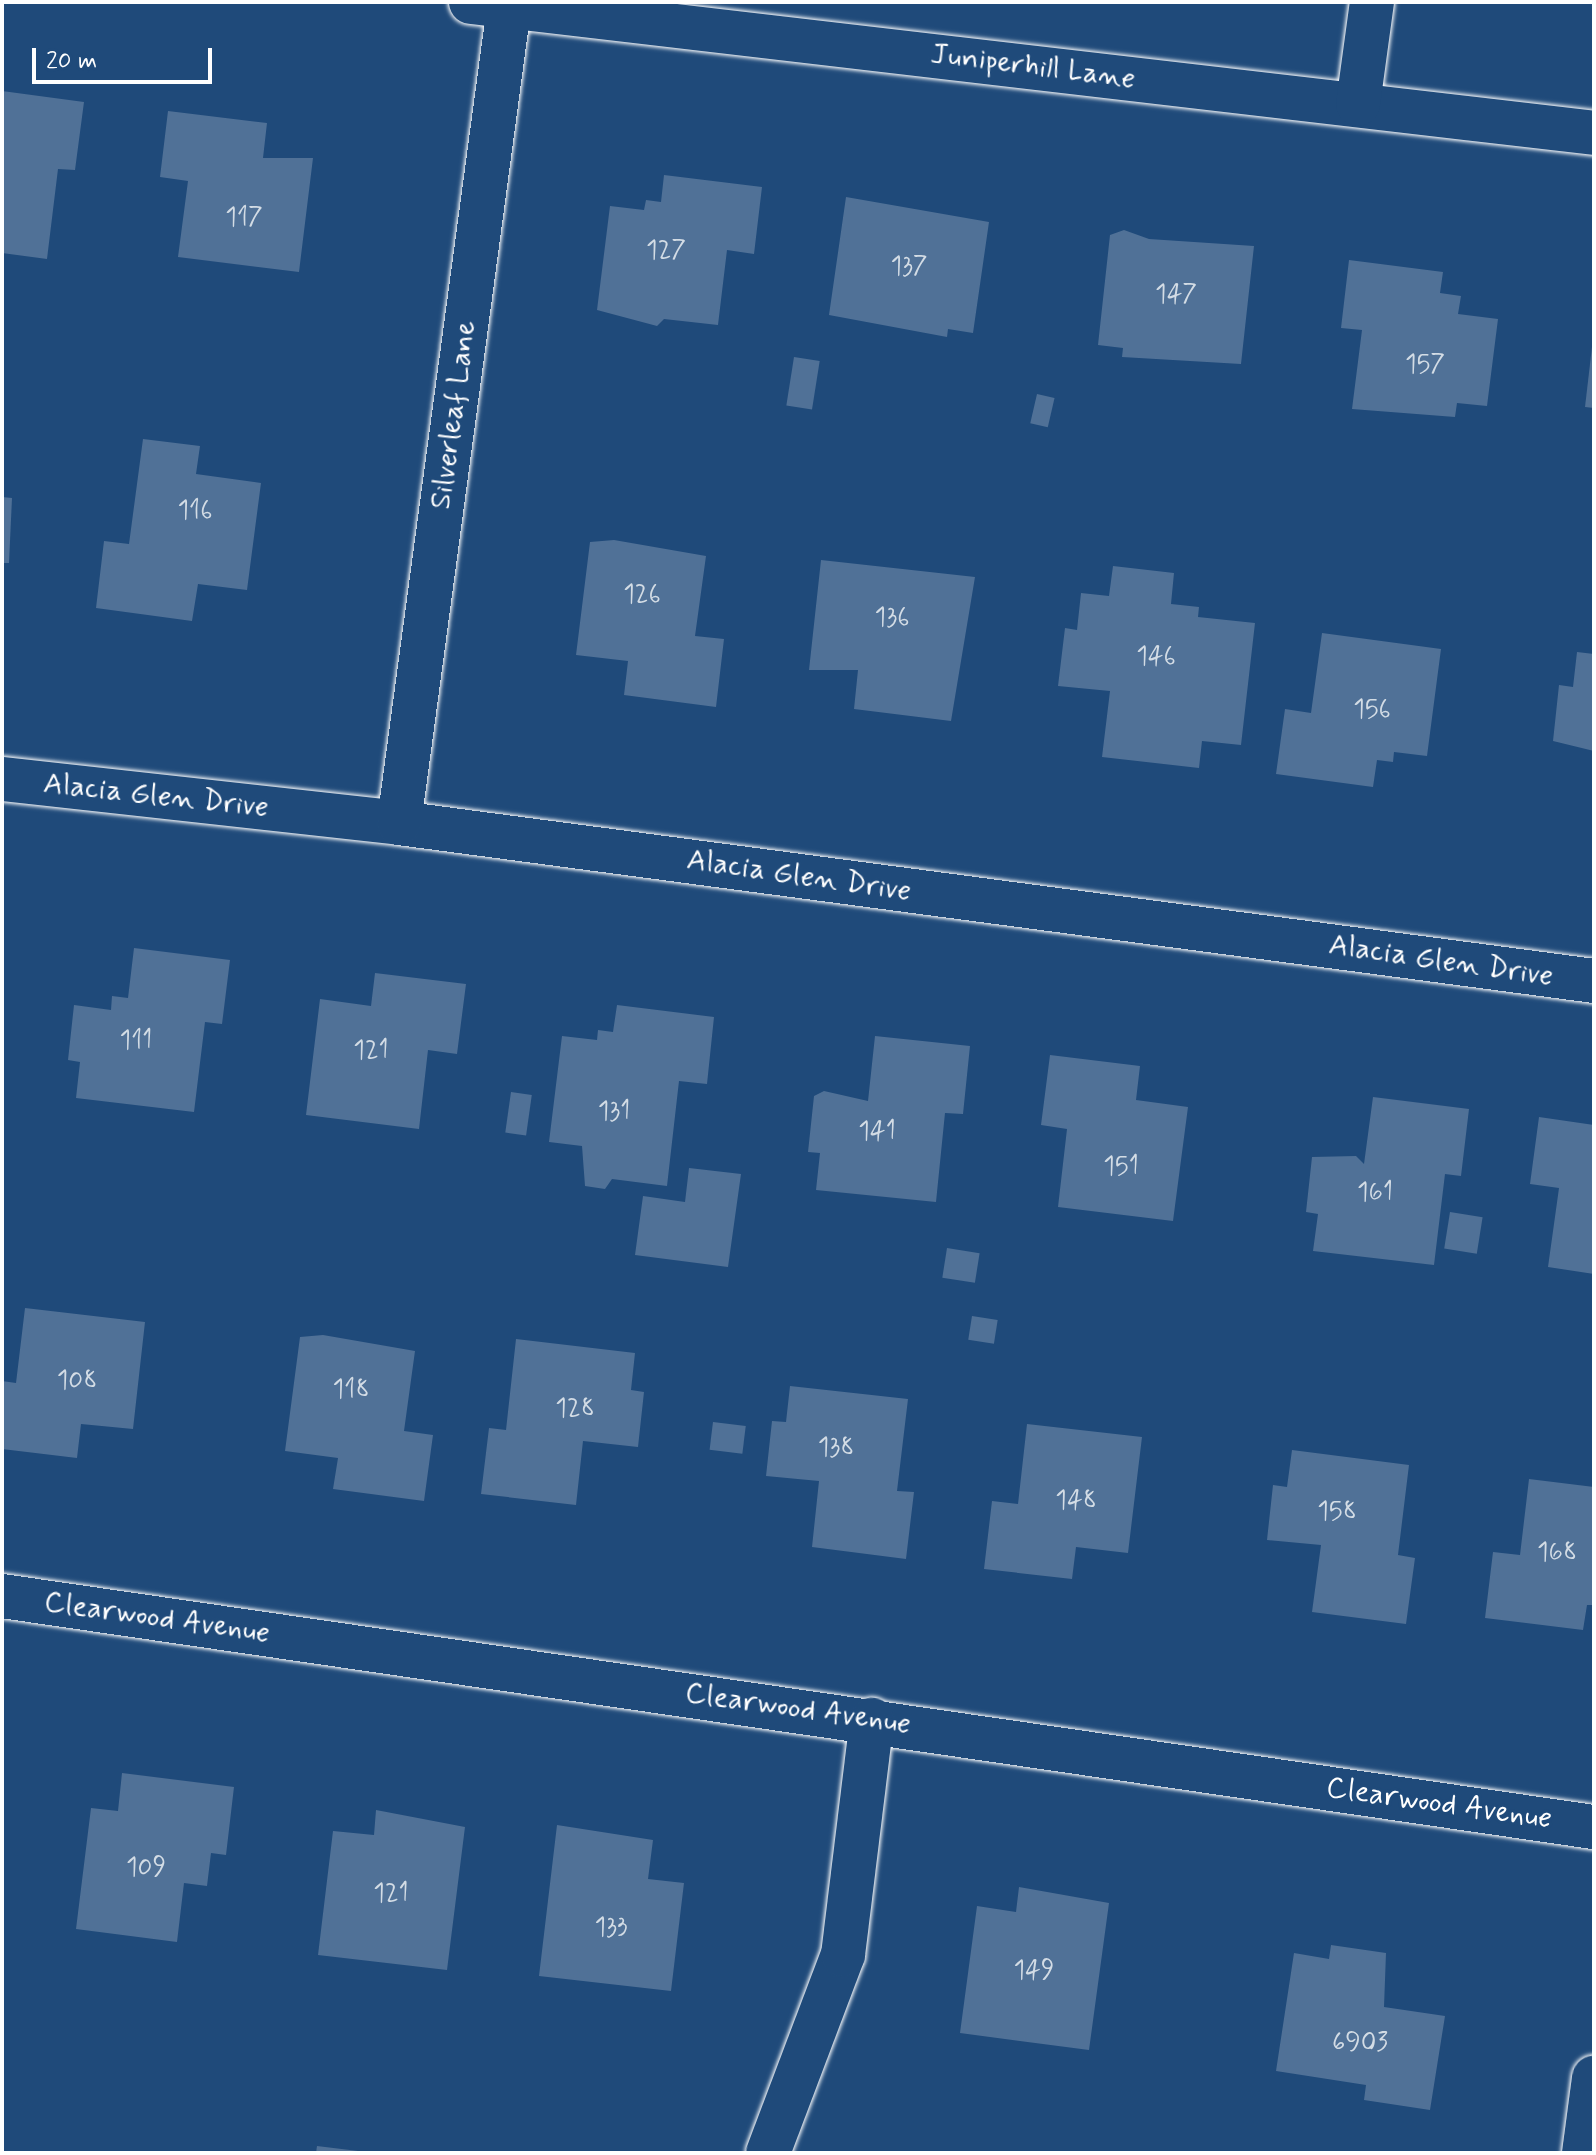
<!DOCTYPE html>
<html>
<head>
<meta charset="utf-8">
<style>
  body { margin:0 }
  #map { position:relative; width:1596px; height:2155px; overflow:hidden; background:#1f4a7a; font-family:Mynerve,sans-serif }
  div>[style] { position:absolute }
  .building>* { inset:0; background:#507197; transform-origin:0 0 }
  .roads { filter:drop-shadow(0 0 2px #fff) drop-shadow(0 0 2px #fff) }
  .minor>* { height:44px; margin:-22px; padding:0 22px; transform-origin:22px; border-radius:22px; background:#1f4a7a }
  span { translate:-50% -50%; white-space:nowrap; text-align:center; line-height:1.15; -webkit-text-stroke:6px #1f4a7a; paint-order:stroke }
  .number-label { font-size:26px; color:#d3dce5 }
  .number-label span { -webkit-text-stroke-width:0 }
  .street-label { font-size:30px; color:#fff }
  .frame { position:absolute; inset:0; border:4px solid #fff; pointer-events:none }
  .scale { position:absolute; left:32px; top:48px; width:180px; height:36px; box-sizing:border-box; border:4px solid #fff; border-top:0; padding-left:10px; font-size:24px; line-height:28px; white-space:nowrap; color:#fff; -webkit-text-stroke:6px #1f4a7a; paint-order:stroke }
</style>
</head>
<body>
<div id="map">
  <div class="building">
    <i style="clip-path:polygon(2px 91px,84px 102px,75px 170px,58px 169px,47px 259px,2px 253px)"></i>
    <i style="clip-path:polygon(168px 111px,267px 123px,263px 158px,313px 158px,299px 272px,178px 257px,188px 181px,160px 177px)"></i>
    <i style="clip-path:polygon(664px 175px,762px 187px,754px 254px,727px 250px,718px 325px,664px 319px,657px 326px,597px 310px,610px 206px,644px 210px,646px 200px,661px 202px)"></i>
    <i style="clip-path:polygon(846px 197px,989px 222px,973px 333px,948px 329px,947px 337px,829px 315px)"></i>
    <i style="clip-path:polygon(1124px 230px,1149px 239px,1254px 246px,1241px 364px,1122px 357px,1123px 348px,1098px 345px,1110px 235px)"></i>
    <i style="clip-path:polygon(1349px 260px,1443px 272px,1440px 293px,1461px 296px,1458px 314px,1498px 319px,1487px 406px,1457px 403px,1455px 417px,1352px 409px,1362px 330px,1341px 328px)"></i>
    <i style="clip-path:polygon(1592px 347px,1594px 347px,1594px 408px,1585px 407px)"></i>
    <i style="left:794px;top:357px;width:26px;height:49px;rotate:9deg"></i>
    <i style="left:1037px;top:394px;width:18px;height:30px;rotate:13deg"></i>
    <i style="clip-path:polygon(143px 439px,200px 446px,196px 474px,261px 483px,247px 590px,198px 584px,192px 621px,96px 608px,104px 541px,129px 544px)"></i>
    <i style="clip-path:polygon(2px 497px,12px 498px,9px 563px,2px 563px)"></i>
    <i style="clip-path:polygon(614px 540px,706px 556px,695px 636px,724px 639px,716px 707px,624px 695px,628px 661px,576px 655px,590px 542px)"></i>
    <i style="clip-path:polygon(821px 560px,975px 577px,951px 721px,854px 709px,858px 670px,809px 670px)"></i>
    <i style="clip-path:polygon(1113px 566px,1174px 573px,1171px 604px,1199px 607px,1198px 617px,1255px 623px,1241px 745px,1202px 741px,1199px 768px,1102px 757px,1110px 691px,1058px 686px,1065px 628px,1077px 630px,1081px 593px,1109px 596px)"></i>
    <i style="clip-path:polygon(1322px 633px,1441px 649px,1427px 756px,1394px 752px,1393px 762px,1377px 760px,1373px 787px,1276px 774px,1285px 709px,1311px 713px)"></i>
    <i style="clip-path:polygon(1577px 652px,1594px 654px,1594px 751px,1553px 741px,1559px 685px,1573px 687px)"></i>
    <i style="clip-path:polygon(134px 948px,230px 960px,222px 1024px,205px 1022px,194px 1112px,76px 1098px,80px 1062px,68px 1060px,74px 1005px,111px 1010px,112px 996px,128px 998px)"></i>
    <i style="clip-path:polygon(375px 973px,466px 984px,457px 1054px,428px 1050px,419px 1129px,306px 1115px,320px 999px,371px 1006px)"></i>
    <i style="clip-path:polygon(617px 1005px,714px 1017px,707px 1084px,679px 1081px,667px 1186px,612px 1179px,605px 1189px,585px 1186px,582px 1146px,549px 1142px,562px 1036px,597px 1040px,598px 1030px,613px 1032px)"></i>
    <i style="clip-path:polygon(875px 1036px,970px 1046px,963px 1114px,945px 1113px,936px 1202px,816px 1190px,820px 1153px,808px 1152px,814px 1096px,824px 1091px,868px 1101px)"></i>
    <i style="clip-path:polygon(1050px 1055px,1140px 1066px,1136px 1100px,1188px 1107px,1173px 1221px,1058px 1207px,1067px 1129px,1041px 1125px)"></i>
    <i style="left:511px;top:1092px;width:21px;height:41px;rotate:8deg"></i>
    <i style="clip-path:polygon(1373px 1097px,1469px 1109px,1461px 1176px,1445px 1174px,1434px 1265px,1313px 1251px,1318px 1214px,1306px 1212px,1312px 1157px,1356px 1156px,1364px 1164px)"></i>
    <i style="clip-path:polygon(1539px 1117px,1594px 1125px,1594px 1274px,1548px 1267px,1559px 1188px,1530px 1184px)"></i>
    <i style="clip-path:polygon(689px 1168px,741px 1174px,728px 1267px,635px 1255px,643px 1196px,685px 1202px)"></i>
    <i style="left:1450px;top:1212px;width:33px;height:37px;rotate:9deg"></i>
    <i style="left:947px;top:1248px;width:33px;height:30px;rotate:9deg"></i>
    <i style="clip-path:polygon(25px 1308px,145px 1322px,133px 1429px,81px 1424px,77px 1458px,2px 1449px,2px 1381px,16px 1383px)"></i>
    <i style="left:972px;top:1316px;width:26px;height:24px;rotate:9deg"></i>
    <i style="clip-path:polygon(323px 1335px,415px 1351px,404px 1431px,433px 1435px,424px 1501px,333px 1489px,338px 1458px,285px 1451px,300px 1337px)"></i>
    <i style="clip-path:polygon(516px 1339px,635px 1353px,631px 1390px,644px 1392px,638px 1447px,583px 1441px,576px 1505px,481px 1494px,489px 1428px,506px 1430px)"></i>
    <i style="clip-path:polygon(790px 1386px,908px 1399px,897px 1491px,914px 1492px,906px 1559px,812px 1547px,819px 1481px,766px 1476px,772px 1421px,786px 1422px)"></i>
    <i style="left:713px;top:1422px;width:33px;height:28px;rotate:7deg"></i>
    <i style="clip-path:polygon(1027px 1424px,1142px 1437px,1128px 1553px,1076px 1547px,1072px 1579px,984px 1569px,992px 1501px,1018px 1504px)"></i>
    <i style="clip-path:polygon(1292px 1450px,1409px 1465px,1398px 1555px,1415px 1558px,1406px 1624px,1312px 1612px,1321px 1545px,1267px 1540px,1273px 1485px,1287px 1487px)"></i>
    <i style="clip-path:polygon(1529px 1479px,1594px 1487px,1594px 1605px,1587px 1605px,1583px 1630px,1485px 1618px,1493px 1552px,1520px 1555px)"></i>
    <i style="clip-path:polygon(122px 1773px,234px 1787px,226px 1855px,211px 1853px,207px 1886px,184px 1883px,177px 1942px,76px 1929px,91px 1808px,118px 1811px)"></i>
    <i style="clip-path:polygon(376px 1810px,465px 1827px,447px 1970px,318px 1955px,333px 1831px,374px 1835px)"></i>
    <i style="clip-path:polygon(557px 1825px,653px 1840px,648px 1879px,684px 1883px,671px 1991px,539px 1976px)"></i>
    <i style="clip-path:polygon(1019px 1887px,1109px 1903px,1089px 2050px,960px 2033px,977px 1906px,1016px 1912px)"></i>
    <i style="clip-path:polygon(1331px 1945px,1386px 1953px,1384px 2007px,1445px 2016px,1430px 2110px,1364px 2100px,1366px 2085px,1276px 2071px,1294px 1953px,1329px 1959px)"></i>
    <i style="clip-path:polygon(317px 2146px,358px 2151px,358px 2153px,316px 2153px)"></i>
  </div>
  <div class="roads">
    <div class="minor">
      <i style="left:471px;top:2px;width:1131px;rotate:6.65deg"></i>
      <i style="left:1358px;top:104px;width:103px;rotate:-82.2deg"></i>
      <i style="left:2px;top:779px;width:399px;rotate:6.3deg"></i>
      <i style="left:399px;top:823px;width:1205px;rotate:7.53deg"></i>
      <i style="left:399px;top:823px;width:823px;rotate:-82.32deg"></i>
      <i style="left:2px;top:1596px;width:1609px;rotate:8.26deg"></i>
      <i style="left:768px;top:2153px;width:212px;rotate:-69.3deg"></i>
      <i style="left:843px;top:1955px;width:237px;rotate:-83deg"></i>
      <i style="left:1584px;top:2153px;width:76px;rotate:-82.4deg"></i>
    </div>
  </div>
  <div class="number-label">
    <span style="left:244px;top:219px">117</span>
    <span style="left:666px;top:252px">127</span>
    <span style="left:909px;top:268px">137</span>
    <span style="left:1176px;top:296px">147</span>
    <span style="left:1425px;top:366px">157</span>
    <span style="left:195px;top:512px">116</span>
    <span style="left:642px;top:596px">126</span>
    <span style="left:892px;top:619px">136</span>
    <span style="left:1156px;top:658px">146</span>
    <span style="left:1372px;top:711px">156</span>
    <span style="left:136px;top:1042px">111</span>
    <span style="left:371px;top:1052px">121</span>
    <span style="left:614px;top:1113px">131</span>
    <span style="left:877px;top:1133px">141</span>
    <span style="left:1121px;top:1168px">151</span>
    <span style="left:1375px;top:1194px">161</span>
    <span style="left:77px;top:1382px">108</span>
    <span style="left:351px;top:1391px">118</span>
    <span style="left:575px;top:1410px">128</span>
    <span style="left:836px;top:1449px">138</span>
    <span style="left:1076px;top:1502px">148</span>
    <span style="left:1337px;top:1513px">158</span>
    <span style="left:1557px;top:1554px">168</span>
    <span style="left:146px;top:1869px">109</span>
    <span style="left:391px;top:1895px">121</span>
    <span style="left:611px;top:1929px">133</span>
    <span style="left:1034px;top:1972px">149</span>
    <span style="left:1360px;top:2044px">6903</span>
  </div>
  <div class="street-label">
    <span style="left:1033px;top:67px;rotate:7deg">Juniperhill Lane</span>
    <span style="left:454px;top:415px;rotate:-82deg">Silverleaf Lane</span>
    <span style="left:156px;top:796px;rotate:6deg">Alacia Glen Drive</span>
    <span style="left:799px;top:876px;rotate:8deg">Alacia Glen Drive</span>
    <span style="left:1441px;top:961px;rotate:8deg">Alacia Glen Drive</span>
    <span style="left:157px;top:1618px;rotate:8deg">Clearwood Avenue</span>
    <span style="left:798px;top:1709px;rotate:8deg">Clearwood Avenue</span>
    <span style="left:1439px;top:1804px;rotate:8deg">Clearwood Avenue</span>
  </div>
  <div class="frame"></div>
  <div class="scale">20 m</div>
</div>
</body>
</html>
